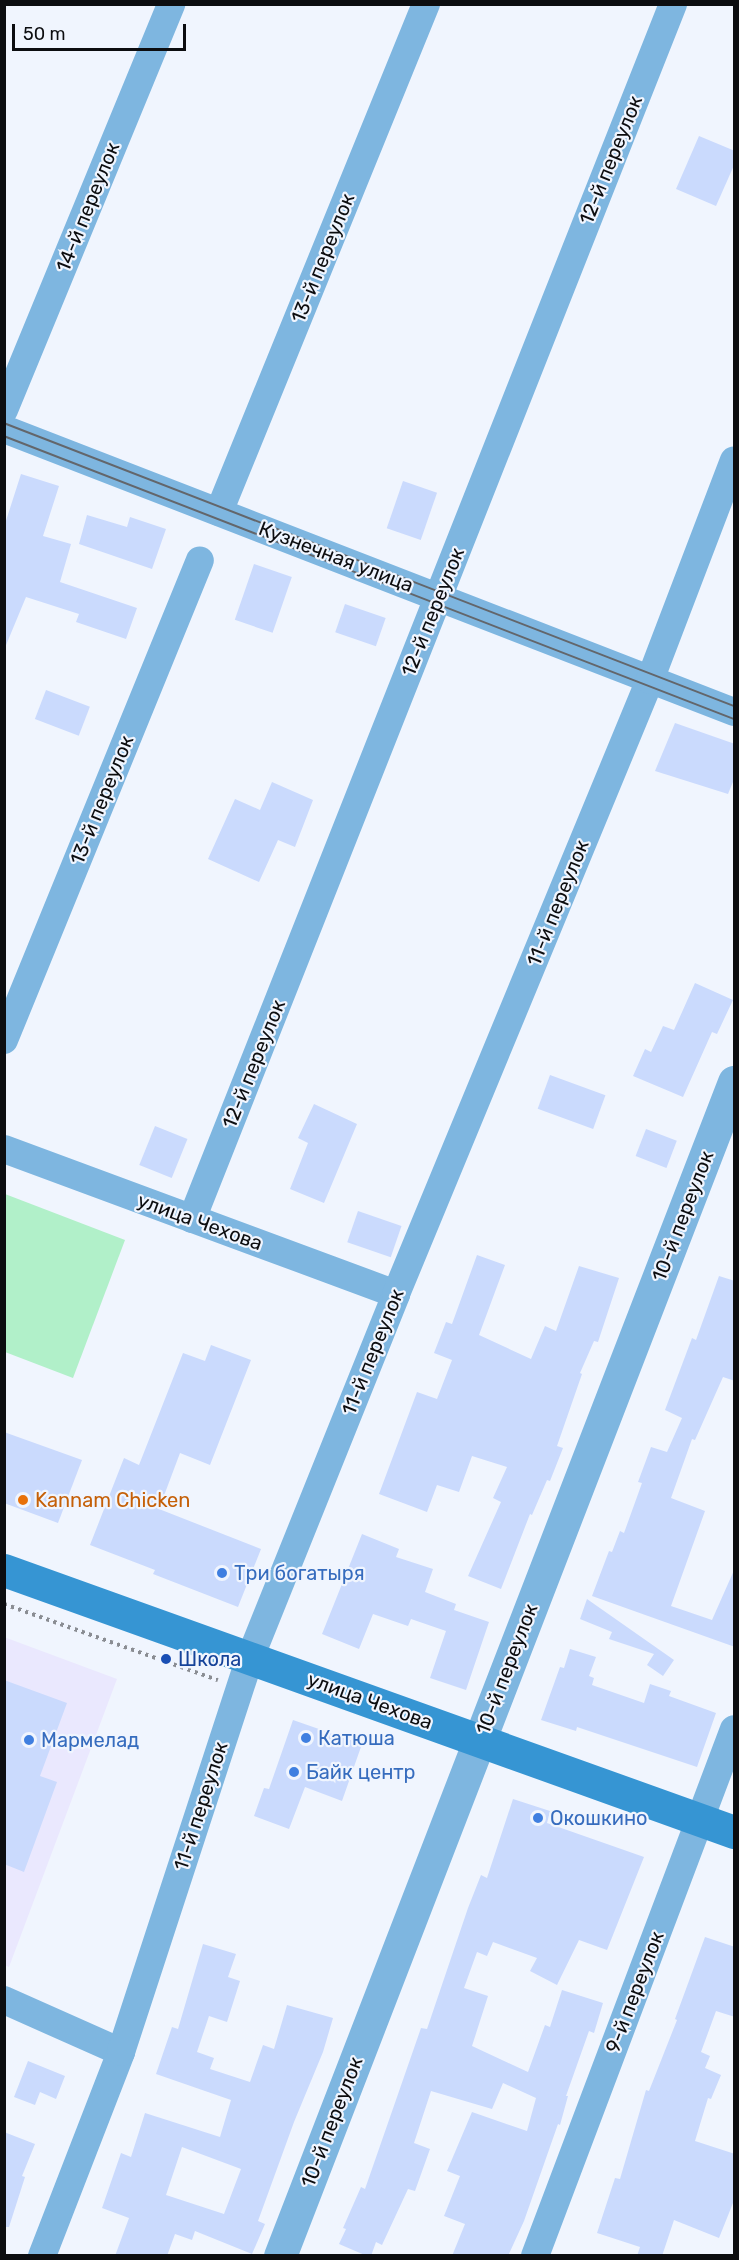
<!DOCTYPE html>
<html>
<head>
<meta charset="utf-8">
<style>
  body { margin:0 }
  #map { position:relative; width:739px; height:2260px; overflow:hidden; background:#f0f5fe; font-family:Rubik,sans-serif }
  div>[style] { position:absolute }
  .commercial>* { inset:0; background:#eae8fe }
  .green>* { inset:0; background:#b1f0c9 }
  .building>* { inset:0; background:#cadafd; transform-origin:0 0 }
  .path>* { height:4px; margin-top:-2px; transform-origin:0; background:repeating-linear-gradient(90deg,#8a8d93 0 3px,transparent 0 7.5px) }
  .minor>* { height:28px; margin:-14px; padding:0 14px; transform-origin:14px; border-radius:14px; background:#7eb6e0 }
  .tertiary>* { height:33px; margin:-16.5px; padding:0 16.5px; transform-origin:16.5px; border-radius:16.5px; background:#7eb6e0 }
  .secondary>* { height:33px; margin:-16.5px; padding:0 16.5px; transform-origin:16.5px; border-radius:16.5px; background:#3695d3 }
  .tram>* { height:1.5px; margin:-0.75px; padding:0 0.75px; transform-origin:0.75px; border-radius:0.75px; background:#63666b }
  .dots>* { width:16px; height:16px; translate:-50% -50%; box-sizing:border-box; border:3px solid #f0f5fe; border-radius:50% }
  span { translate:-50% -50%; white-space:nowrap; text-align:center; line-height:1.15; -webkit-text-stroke:4.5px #f0f5fe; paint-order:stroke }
  .street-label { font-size:20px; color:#0c0d10 }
  .food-label { font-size:20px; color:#c56008 }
  .left { translate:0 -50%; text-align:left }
  .shop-label { font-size:20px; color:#366cbe }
  .transit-label { font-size:20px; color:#164399 }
  .frame { position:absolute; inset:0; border:6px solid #0c0d10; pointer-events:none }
  .scale { position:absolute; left:12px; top:24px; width:174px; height:27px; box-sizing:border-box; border:3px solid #0c0d10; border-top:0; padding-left:8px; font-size:18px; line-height:21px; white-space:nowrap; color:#0c0d10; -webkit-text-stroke:4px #f0f5fe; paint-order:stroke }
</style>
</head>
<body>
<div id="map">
  <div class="commercial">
    <i style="clip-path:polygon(4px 1637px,117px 1679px,9px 1967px,4px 1965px)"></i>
  </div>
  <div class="green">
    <i style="clip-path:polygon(5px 1194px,125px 1240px,73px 1378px,5px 1352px)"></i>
  </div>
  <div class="building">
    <i style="clip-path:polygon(699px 136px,735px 151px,735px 163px,716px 206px,676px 189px)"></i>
    <i style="clip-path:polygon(21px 474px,59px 486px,43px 536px,71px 544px,60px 582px,137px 608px,126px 639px,76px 622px,79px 614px,26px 597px,4px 650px,4px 527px)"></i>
    <i style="left:403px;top:481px;width:36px;height:50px;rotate:19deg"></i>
    <i style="clip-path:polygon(87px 515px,127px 527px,130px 517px,166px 529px,152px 569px,79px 544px)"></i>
    <i style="left:254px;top:564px;width:40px;height:59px;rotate:19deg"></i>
    <i style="left:345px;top:604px;width:43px;height:30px;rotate:19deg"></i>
    <i style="left:46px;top:690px;width:47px;height:31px;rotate:21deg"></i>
    <i style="clip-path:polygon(675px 723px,735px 744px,735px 777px,728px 794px,655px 771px)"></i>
    <i style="clip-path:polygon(272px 782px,313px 800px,295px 847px,278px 840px,259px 882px,208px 859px,235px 799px,260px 810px)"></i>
    <i style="clip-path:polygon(695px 983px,733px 1000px,717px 1034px,712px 1032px,683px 1097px,633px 1076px,645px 1049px,651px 1052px,663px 1026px,674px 1030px)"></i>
    <i style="left:550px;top:1075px;width:59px;height:36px;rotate:20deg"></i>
    <i style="clip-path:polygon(314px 1104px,357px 1124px,324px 1203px,290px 1189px,308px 1143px,298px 1138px)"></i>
    <i style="left:155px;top:1126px;width:35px;height:42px;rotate:22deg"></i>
    <i style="left:646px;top:1129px;width:33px;height:29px;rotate:21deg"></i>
    <i style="left:358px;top:1211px;width:46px;height:33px;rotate:19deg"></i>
    <i style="clip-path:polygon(477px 1255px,505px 1265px,479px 1335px,531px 1359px,545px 1326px,556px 1331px,579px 1266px,619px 1278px,598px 1342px,594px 1341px,580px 1373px,582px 1374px,557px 1446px,563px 1448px,550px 1481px,547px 1480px,532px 1515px,530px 1514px,501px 1589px,468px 1576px,501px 1502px,493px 1498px,507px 1467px,472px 1456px,459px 1492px,437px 1485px,427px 1512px,379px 1494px,417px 1392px,437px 1399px,452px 1360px,434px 1353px,446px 1322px,452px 1324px)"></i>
    <i style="clip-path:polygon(719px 1276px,735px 1281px,735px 1381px,723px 1377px,695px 1440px,692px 1439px,671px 1498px,705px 1511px,671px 1606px,712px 1620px,735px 1568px,735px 1647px,592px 1596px,609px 1551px,612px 1552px,620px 1531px,624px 1533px,642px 1483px,638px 1482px,651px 1447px,667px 1452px,682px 1418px,665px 1410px,692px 1338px,696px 1340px)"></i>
    <i style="clip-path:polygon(211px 1345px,251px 1360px,210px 1465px,180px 1453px,159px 1509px,261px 1549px,238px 1607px,153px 1574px,155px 1570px,90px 1545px,124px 1458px,139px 1465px,183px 1353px,205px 1361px)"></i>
    <i style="clip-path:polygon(4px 1432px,82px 1460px,58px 1523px,4px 1503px)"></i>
    <i style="clip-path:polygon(362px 1534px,399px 1549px,396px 1557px,433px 1569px,425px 1592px,456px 1604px,454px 1610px,489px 1622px,466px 1690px,430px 1678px,446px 1631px,411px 1619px,408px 1626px,373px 1614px,359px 1649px,322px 1634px)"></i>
    <i style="clip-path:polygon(587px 1599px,674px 1660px,663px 1676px,647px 1665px,654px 1654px,609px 1639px,612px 1632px,580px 1619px)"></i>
    <i style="clip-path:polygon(570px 1649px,596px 1657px,589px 1676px,594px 1678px,592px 1685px,644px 1703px,650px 1684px,671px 1691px,669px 1696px,716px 1713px,697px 1767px,577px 1727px,576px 1731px,541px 1720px,560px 1667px,564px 1668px)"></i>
    <i style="clip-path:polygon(4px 1680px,67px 1703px,40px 1776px,57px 1782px,24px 1872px,4px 1864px)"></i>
    <i style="clip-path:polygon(293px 1720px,362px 1744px,342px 1801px,305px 1787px,289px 1829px,254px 1816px,264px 1788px,269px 1789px)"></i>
    <i style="clip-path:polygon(513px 1799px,550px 1811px,547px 1823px,644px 1857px,607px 1950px,579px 1940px,557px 1985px,530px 1971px,537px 1958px,493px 1942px,487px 1956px,477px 1952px,464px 1988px,488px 1996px,472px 2046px,528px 2072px,545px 2025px,550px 2027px,562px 1990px,603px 2003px,594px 2033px,589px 2031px,566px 2096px,568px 2096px,560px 2125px,558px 2124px,524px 2221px,508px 2256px,452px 2256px,465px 2224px,444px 2216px,460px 2176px,447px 2171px,472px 2112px,527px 2131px,536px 2098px,503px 2083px,492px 2109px,431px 2091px,414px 2143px,430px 2149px,415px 2191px,408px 2189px,382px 2245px,376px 2242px,371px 2256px,367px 2256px,339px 2244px,346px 2229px,343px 2228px,361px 2187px,365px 2189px,421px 2028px,427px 2029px,468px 1908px,481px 1875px,487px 1878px)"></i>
    <i style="clip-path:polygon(705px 1937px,735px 1947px,735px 2017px,716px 2011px,701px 2052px,710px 2056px,705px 2068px,721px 2075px,711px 2099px,708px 2098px,695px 2141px,735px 2154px,735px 2198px,719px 2238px,674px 2220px,662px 2256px,637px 2256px,640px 2247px,597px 2233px,615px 2178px,620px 2179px,646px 2090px,649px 2091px,677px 2020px,675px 2019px)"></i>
    <i style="clip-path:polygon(evenodd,203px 1944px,236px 1954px,228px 1977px,240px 1981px,227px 2022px,209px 2016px,197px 2052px,214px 2058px,210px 2069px,250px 2082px,263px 2045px,274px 2049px,287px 2005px,333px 2018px,323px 2052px,294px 2122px,258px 2221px,265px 2224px,252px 2254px,195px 2231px,192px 2240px,175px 2234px,167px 2256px,115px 2256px,129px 2218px,102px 2208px,121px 2153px,131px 2157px,145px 2113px,220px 2137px,231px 2100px,156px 2074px,172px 2027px,178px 2029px,203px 1944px,182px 2147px,241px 2169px,224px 2214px,166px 2195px,182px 2147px)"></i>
    <i style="clip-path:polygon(28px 2061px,65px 2076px,56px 2099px,40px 2092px,35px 2105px,14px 2097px)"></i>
    <i style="clip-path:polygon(4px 2132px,35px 2144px,22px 2176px,25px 2177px,9px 2227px,4px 2227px)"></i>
  </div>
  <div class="path">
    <i style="left:4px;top:1604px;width:227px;rotate:19.6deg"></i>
  </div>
  <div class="minor">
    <i style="left:4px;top:410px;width:439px;rotate:-67.6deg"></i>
    <i style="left:4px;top:429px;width:783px;rotate:21.19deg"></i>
    <i style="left:219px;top:512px;width:549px;rotate:-67.83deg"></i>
    <i style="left:4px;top:1040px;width:518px;rotate:-67.79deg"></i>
    <i style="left:4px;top:1149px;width:418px;rotate:20.3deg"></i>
    <i style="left:192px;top:1219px;width:1307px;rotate:-68.4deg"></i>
    <i style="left:4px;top:2000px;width:128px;rotate:24deg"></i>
    <i style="left:42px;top:2256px;width:219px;rotate:-68.8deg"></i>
    <i style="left:121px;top:2052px;width:415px;rotate:-71.9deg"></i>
    <i style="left:250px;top:1658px;width:392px;rotate:-68.1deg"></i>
    <i style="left:396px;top:1294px;width:664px;rotate:-67.53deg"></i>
    <i style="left:650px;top:680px;width:235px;rotate:-69.1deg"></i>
    <i style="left:535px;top:2256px;width:563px;rotate:-69.31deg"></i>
  </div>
  <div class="tertiary">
    <i style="left:280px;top:2256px;width:1259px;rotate:-68.86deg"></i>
  </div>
  <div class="secondary">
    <i style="left:4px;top:1570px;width:776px;rotate:19.74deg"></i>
  </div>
  <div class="tram">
    <i style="left:4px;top:423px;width:783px;rotate:21.19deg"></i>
    <i style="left:4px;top:436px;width:783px;rotate:21.19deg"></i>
  </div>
  <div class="dots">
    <i style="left:23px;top:1500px;background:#e8710a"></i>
    <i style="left:222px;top:1573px;background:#3f7fe0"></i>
    <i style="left:166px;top:1659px;background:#1a4fb4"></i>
    <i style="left:306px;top:1738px;background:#3f7fe0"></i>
    <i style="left:29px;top:1740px;background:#3f7fe0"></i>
    <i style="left:294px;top:1772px;background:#3f7fe0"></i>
    <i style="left:538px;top:1818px;background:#3f7fe0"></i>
  </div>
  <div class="street-label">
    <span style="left:611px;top:160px;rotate:-68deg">12-й переулок</span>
    <span style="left:88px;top:207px;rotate:-68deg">14-й переулок</span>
    <span style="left:323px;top:258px;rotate:-68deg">13-й переулок</span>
    <span style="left:336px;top:557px;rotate:21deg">Кузнечная улица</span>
    <span style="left:433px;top:612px;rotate:-68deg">12-й переулок</span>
    <span style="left:102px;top:800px;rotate:-68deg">13-й переулок</span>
    <span style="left:558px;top:903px;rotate:-68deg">11-й переулок</span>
    <span style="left:254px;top:1064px;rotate:-68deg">12-й переулок</span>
    <span style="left:683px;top:1216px;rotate:-69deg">10-й переулок</span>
    <span style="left:200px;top:1222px;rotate:20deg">улица Чехова</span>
    <span style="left:373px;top:1352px;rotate:-68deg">11-й переулок</span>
    <span style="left:507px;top:1669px;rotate:-69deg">10-й переулок</span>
    <span style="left:370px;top:1701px;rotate:20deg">улица Чехова</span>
    <span style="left:201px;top:1806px;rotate:-72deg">11-й переулок</span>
    <span style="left:635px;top:1992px;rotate:-69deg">9-й переулок</span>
    <span style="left:332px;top:2122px;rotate:-69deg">10-й переулок</span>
  </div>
  <div class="food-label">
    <span class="left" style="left:35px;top:1500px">Kannam Chicken</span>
  </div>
  <div class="shop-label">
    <span class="left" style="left:234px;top:1573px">Три богатыря</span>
    <span class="left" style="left:318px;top:1738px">Катюша</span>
    <span class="left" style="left:41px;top:1740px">Мармелад</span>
    <span class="left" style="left:306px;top:1772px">Байк центр</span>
    <span class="left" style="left:550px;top:1818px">Окошкино</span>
  </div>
  <div class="transit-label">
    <span class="left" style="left:178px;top:1659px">Школа</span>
  </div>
  <div class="frame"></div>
  <div class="scale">50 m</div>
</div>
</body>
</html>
